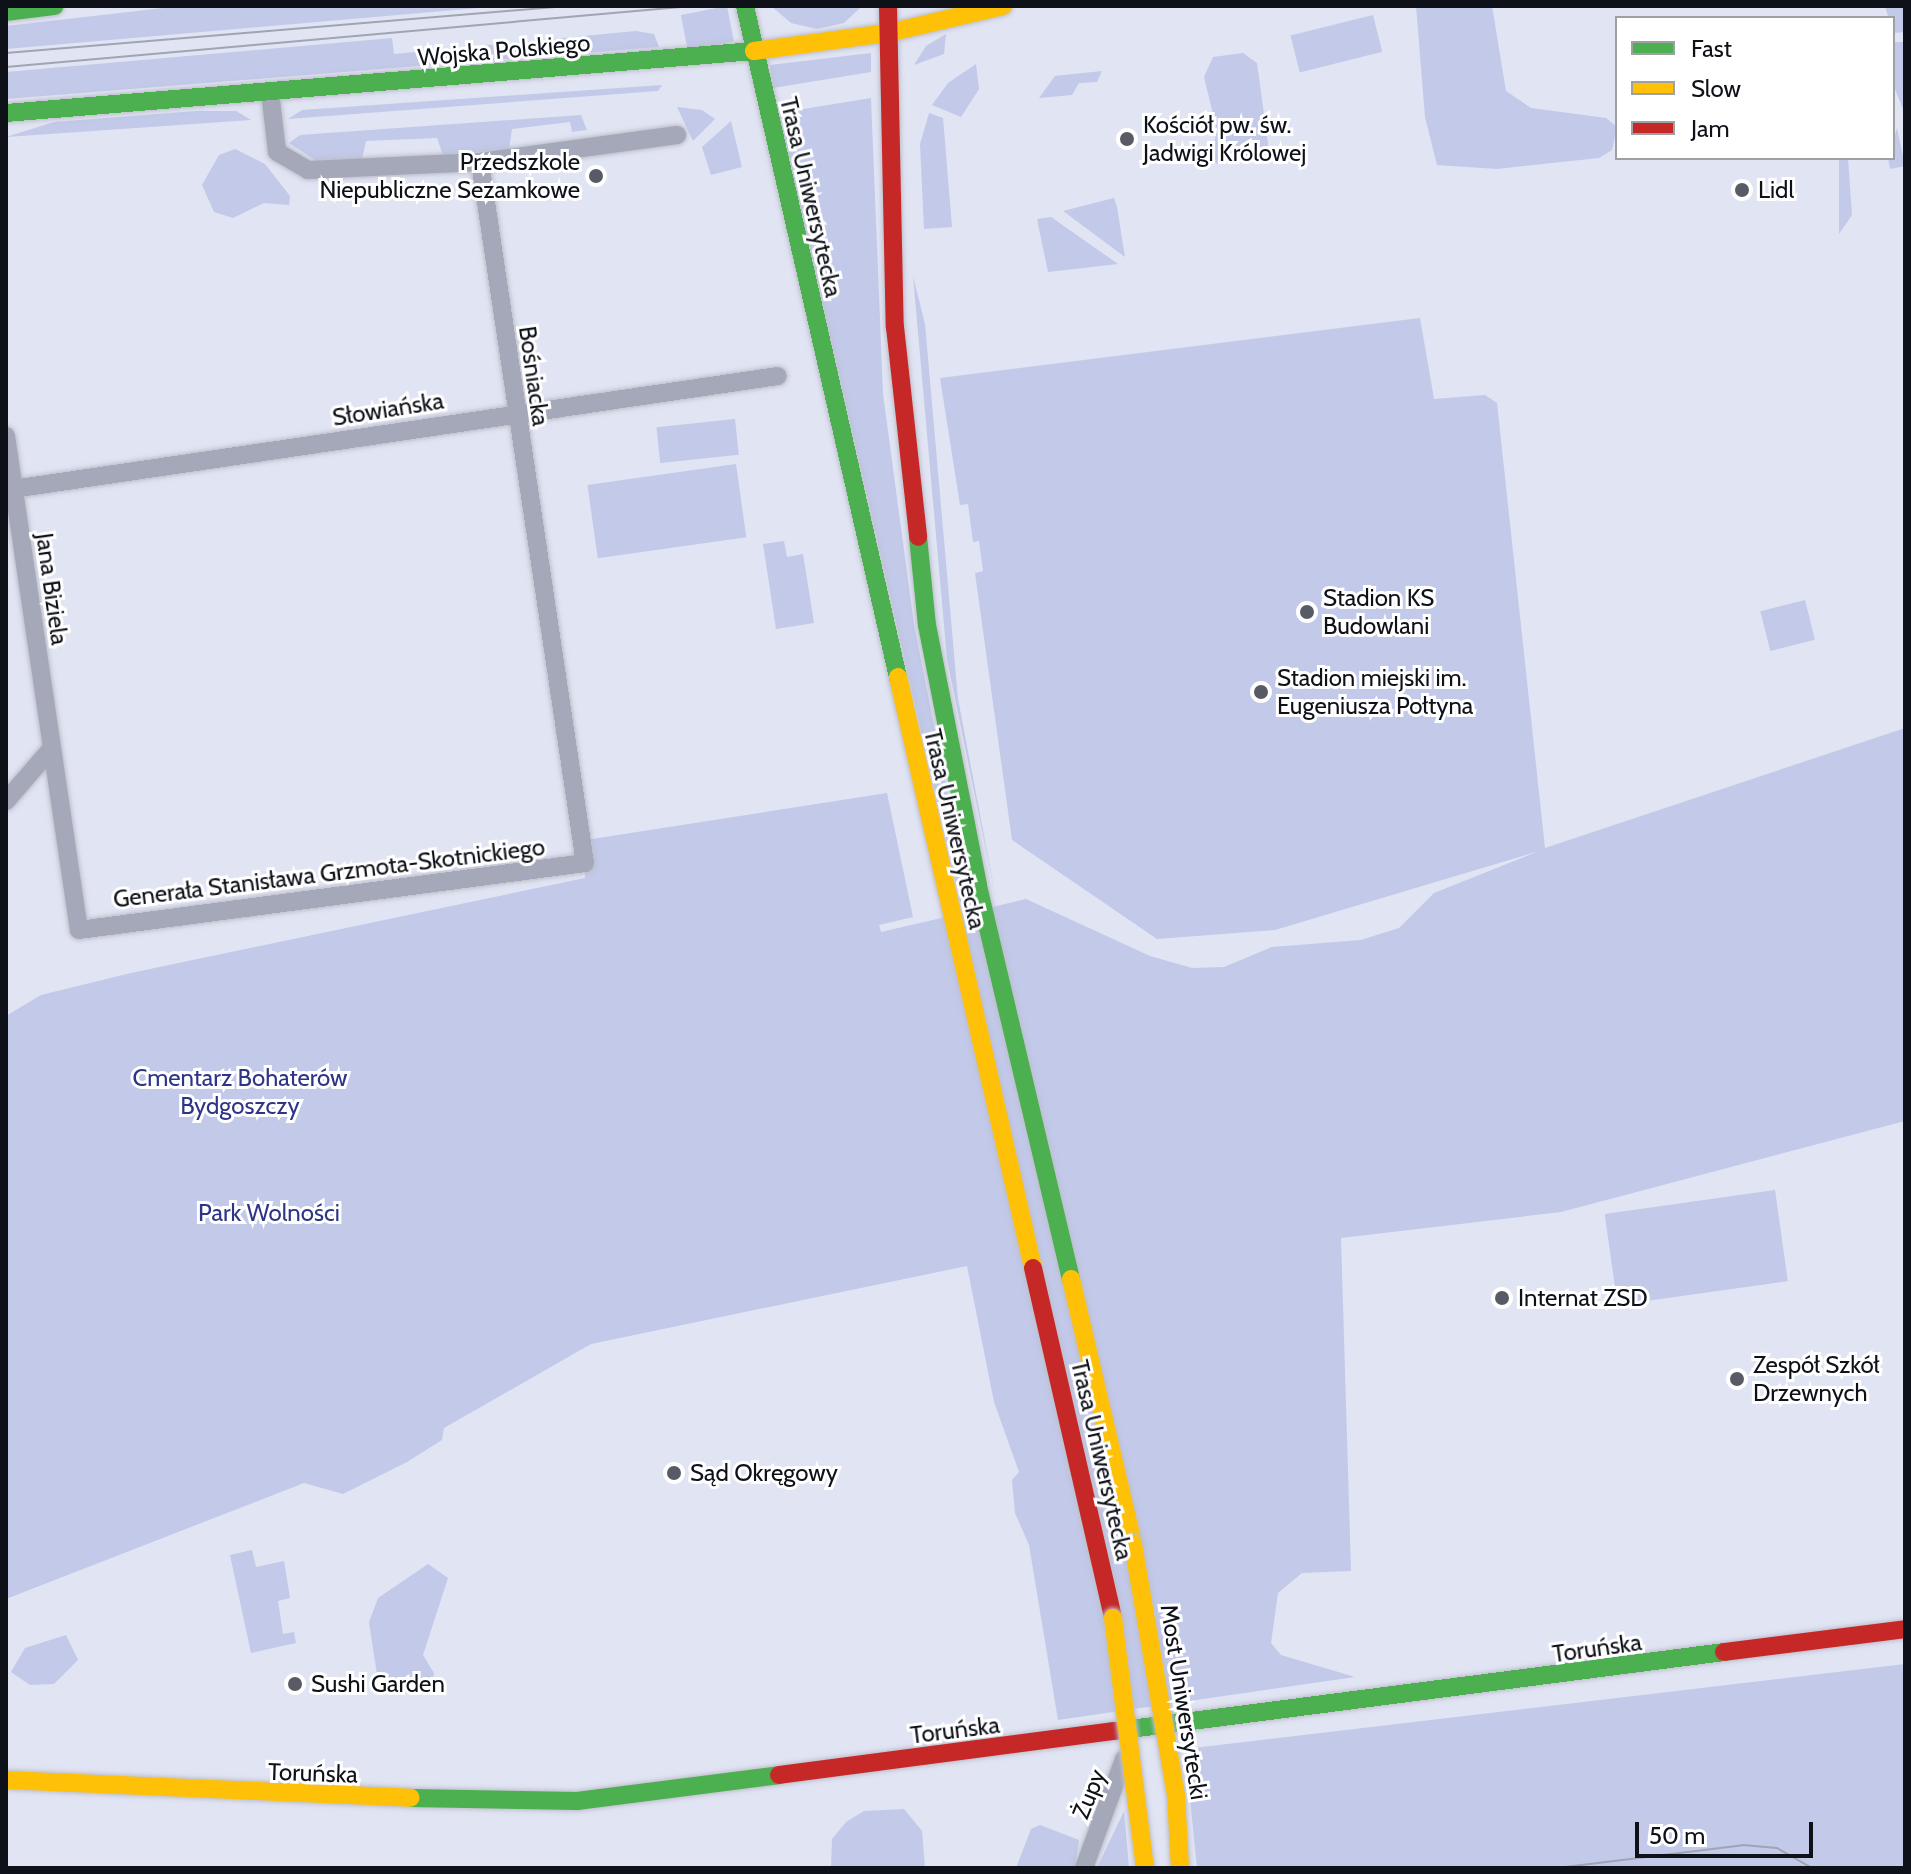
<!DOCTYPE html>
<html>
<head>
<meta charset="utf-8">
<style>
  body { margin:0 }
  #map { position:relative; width:1911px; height:1874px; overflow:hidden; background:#e1e4f3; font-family:Cabin,sans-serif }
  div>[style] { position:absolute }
  .green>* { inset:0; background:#c2c9e9; transform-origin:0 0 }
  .roads { filter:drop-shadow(0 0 2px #bdbfca) drop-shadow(0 0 2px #bdbfca) }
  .street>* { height:18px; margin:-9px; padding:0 9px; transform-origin:9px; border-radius:9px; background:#a5a8b9 }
  .fast>* { height:18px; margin:-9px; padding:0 9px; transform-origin:9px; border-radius:9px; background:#4caf50 }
  .slow>* { height:18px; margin:-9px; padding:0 9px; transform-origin:9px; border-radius:9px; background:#ffc107 }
  .jam>* { height:18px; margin:-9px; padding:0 9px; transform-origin:9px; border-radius:9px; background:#c62828 }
  .tram>* { height:2px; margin:-1px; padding:0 1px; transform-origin:1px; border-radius:1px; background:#a1a4b2 }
  .bridges { filter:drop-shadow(0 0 2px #bdbfca) drop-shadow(0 0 2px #bdbfca) }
  .slow-bridge>* { height:18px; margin:-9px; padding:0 9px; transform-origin:9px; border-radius:9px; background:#ffc107 }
  .dots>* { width:22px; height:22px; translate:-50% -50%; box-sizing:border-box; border:4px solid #fff; border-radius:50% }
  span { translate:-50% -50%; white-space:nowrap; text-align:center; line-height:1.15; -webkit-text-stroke:6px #fff; paint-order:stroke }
  .street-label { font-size:24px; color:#0f1119 }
  .poi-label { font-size:24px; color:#0f1119 }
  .left { translate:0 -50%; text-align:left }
  .right { translate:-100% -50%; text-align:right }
  .park-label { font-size:24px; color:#2e3587 }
  .frame { position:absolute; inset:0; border:8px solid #0f1119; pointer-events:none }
  .legend { position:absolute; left:1615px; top:16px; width:280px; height:144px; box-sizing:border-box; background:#fff; border:2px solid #9fa0a3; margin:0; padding:10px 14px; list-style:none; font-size:24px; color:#0f1119 }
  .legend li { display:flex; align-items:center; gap:16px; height:40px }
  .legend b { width:40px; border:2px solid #9fa0a3 }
  .scale { position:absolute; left:1635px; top:1822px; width:178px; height:36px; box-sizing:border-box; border:4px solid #0f1119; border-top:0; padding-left:10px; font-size:24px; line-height:28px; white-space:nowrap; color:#0f1119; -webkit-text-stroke:6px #fff; paint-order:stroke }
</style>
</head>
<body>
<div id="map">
  <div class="green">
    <i style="clip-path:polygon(181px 6px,501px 6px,6px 49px,6px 26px)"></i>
    <i style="left:727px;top:6px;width:36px;height:47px;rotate:79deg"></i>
    <i style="clip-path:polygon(771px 6px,862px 6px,844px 23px,817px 29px,791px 23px)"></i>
    <i style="clip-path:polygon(1416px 6px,1492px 6px,1506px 91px,1531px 108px,1606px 118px,1617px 127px,1612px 150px,1599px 158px,1497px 169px,1437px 165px,1425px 117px)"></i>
    <i style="clip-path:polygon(1885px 6px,1905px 6px,1905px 32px,1893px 33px)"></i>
    <i style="left:1373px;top:15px;width:38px;height:85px;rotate:76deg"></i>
    <i style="clip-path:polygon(636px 31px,654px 34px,659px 47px,6px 99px,6px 72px,392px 38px,394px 54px)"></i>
    <i style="clip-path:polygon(946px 34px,944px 54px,914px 65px,926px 46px)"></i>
    <i style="clip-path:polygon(1893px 42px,1905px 42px,1905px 114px,1893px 84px)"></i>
    <i style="clip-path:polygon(871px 53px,871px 72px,773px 88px,770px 65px)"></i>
    <i style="clip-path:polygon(1243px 53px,1257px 63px,1269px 151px,1217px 164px,1210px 161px,1217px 130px,1204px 77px,1213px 57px)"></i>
    <i style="clip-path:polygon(976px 64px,979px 89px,961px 117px,932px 105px,948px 83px)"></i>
    <i style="clip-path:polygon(1102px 71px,1097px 82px,1079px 83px,1072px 95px,1039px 98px,1055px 76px)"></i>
    <i style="clip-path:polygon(662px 85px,658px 91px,288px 119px,302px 110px)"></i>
    <i style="clip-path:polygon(871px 98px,883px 394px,914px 624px,971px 912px,1026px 899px,1150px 956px,1192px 968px,1224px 967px,1272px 947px,1361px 940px,1399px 928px,1434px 893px,1539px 851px,1275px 930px,1157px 939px,1012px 840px,975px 573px,983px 571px,979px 541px,973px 542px,968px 504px,960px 505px,940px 378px,1420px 318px,1434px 399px,1485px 395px,1497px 403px,1545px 848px,1905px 728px,1905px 1121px,1561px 1212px,1341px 1238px,1351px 1571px,1302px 1573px,1278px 1593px,1271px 1643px,1281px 1655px,1355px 1677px,1058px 1720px,1029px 1545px,1015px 1513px,1012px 1480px,1019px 1472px,994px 1402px,967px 1266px,591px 1344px,444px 1428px,442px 1440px,407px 1462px,343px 1494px,304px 1483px,6px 1599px,6px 1016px,41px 995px,131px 973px,585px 878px,582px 844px,592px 839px,887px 793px,913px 917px,879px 925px,881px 932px,963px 913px,779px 113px)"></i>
    <i style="clip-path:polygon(677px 107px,702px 110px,715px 119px,693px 141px)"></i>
    <i style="clip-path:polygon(196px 111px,236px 111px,251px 120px,6px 137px,54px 122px)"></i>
    <i style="clip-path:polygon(929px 113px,943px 118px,952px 227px,924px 229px,920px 144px)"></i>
    <i style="clip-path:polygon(581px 115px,587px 130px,572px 132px,570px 122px,512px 129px,509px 149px,443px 155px,437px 138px,366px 141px,362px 159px,315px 160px,289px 143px,300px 135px)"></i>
    <i style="clip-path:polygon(731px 121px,742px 167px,711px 175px,702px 147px)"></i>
    <i style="clip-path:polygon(1897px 128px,1905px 166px,1890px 169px,1888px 158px)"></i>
    <i style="clip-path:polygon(235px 149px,265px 164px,290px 196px,289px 205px,264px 203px,233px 218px,214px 212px,202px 185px,219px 155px)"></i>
    <i style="clip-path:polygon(1839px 158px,1848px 158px,1852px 215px,1839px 234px)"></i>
    <i style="clip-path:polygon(1114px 198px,1117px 207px,1125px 257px,1063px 211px)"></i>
    <i style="clip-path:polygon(1051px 217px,1118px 264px,1048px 272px,1037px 219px)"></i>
    <i style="clip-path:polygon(913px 276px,925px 324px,958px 699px,996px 899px,947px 659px)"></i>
    <i style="left:735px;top:419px;width:36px;height:79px;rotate:84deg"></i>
    <i style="left:736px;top:464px;width:74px;height:150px;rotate:82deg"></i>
    <i style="clip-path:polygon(784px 541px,787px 557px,803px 554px,814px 623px,776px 629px,763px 544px)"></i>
    <i style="left:1805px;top:600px;width:41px;height:46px;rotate:76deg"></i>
    <i style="left:1775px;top:1190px;width:92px;height:172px;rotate:82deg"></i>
    <i style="clip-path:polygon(252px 1550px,256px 1567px,284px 1561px,290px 1598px,278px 1601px,283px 1634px,294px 1632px,296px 1643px,251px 1653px,230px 1555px)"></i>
    <i style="clip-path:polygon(428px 1564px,448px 1578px,423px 1655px,434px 1673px,430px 1693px,391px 1694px,378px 1681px,369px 1622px,378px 1598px)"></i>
    <i style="clip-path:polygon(66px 1635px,78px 1660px,54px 1684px,30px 1685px,11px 1672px,25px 1648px)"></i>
    <i style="clip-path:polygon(1905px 1664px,1905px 1868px,1197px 1868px,1185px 1749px)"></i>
    <i style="clip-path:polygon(904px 1809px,922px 1831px,925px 1868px,831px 1868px,832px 1839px,846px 1822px,864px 1811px)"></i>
    <i style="clip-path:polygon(1124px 1811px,1129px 1868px,1097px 1868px)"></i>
    <i style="clip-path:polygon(1040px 1825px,1079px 1840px,1075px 1868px,1016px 1868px,1031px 1829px)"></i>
  </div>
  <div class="roads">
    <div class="street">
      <i style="left:270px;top:92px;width:60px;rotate:83.3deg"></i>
      <i style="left:277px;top:152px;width:36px;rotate:30deg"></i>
      <i style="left:308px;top:170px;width:172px;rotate:-2.7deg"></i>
      <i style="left:480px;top:162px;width:199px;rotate:-7.8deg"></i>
      <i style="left:6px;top:436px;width:499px;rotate:81.6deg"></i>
      <i style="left:79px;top:930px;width:510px;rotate:-7.54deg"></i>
      <i style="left:585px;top:863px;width:709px;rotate:-98.52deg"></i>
      <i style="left:6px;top:490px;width:780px;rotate:-8.4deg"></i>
      <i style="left:6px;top:801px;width:69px;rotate:-49.1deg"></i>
      <i style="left:1084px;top:1868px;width:116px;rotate:-69.8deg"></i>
    </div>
    <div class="fast">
      <i style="left:745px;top:6px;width:688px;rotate:77.16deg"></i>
      <i style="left:6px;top:12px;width:49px;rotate:-7deg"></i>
      <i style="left:6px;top:113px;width:751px;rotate:-4.74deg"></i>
      <i style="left:918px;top:537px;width:88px;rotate:84.2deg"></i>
      <i style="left:927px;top:625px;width:266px;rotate:78.9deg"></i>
      <i style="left:978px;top:886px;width:404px;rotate:76.7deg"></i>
      <i style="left:1115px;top:1731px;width:614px;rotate:-7.39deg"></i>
      <i style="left:411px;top:1798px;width:166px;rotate:1deg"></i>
      <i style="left:577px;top:1801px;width:204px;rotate:-7.3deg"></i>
    </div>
    <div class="slow">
      <i style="left:754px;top:51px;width:135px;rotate:-7.7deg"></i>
      <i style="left:888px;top:33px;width:118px;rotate:-13.2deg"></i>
      <i style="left:898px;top:677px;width:606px;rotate:77.13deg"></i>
      <i style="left:1071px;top:1279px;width:272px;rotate:76.8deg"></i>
      <i style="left:6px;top:1780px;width:405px;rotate:2.5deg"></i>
    </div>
    <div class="jam">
      <i style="left:888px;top:6px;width:321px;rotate:88.8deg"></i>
      <i style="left:895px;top:327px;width:211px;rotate:83.7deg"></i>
      <i style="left:1033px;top:1268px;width:359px;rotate:77.1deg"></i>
      <i style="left:1724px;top:1652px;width:182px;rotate:-7.2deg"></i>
      <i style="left:779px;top:1775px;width:339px;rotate:-7.5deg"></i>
    </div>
  </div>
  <div class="tram">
    <i style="left:6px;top:53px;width:563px;rotate:-4.79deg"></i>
    <i style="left:6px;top:67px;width:689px;rotate:-5.08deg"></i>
    <i style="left:1557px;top:1868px;width:187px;rotate:-7deg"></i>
    <i style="left:1743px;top:1845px;width:34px;rotate:5deg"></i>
    <i style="left:1777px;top:1848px;width:40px;rotate:29.7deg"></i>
  </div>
  <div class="bridges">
    <div class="slow-bridge">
      <i style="left:1133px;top:1544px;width:256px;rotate:80.3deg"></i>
      <i style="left:1176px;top:1796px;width:72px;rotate:86.8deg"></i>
      <i style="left:1113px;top:1618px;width:252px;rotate:82.7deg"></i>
    </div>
  </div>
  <div class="dots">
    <i style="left:1127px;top:139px;background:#585b65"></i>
    <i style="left:596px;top:176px;background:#585b65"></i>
    <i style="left:1742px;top:190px;background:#585b65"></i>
    <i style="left:1307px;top:612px;background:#585b65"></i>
    <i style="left:1261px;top:692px;background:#585b65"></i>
    <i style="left:1502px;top:1298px;background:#585b65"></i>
    <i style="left:1737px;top:1379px;background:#585b65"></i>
    <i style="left:674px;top:1473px;background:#585b65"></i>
    <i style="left:295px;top:1684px;background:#585b65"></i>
  </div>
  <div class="street-label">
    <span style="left:504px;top:50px;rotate:-5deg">Wojska Polskiego</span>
    <span style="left:811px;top:197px;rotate:77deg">Trasa Uniwersytecka</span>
    <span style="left:534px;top:376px;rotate:82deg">Bośniacka</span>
    <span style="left:388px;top:409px;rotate:-9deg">Słowiańska</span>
    <span style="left:52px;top:589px;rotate:82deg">Jana Biziela</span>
    <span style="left:955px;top:829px;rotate:77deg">Trasa Uniwersytecka</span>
    <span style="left:329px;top:873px;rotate:-7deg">Generała Stanisława Grzmota-Skotnickiego</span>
    <span style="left:1102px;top:1460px;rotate:77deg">Trasa Uniwersytecka</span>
    <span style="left:1597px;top:1648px;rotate:-8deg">Toruńska</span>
    <span style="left:1184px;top:1702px;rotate:81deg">Most Uniwersytecki</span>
    <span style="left:955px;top:1730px;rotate:-7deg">Toruńska</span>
    <span style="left:313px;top:1773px;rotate:2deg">Toruńska</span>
    <span style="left:1089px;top:1794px;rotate:-68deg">Żupy</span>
  </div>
  <div class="poi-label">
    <span class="left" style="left:1143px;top:139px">Kościół pw. św.<br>Jadwigi Królowej</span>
    <span class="right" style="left:580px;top:176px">Przedszkole<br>Niepubliczne Sezamkowe</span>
    <span class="left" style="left:1758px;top:190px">Lidl</span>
    <span class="left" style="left:1323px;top:612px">Stadion KS<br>Budowlani</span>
    <span class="left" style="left:1277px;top:692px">Stadion miejski im.<br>Eugeniusza Połtyna</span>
    <span class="left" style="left:1518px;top:1298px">Internat ZSD</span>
    <span class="left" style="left:1753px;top:1379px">Zespół Szkół<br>Drzewnych</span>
    <span class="left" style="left:690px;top:1473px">Sąd Okręgowy</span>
    <span class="left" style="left:311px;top:1684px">Sushi Garden</span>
  </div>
  <div class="park-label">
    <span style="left:240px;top:1092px">Cmentarz Bohaterów<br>Bydgoszczy</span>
    <span style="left:269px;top:1213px">Park Wolności</span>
  </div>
  <div class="frame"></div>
  <ul class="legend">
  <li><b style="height:10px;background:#4caf50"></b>Fast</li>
  <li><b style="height:10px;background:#ffc107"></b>Slow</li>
  <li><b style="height:10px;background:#c62828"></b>Jam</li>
  </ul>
  <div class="scale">50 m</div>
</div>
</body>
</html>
